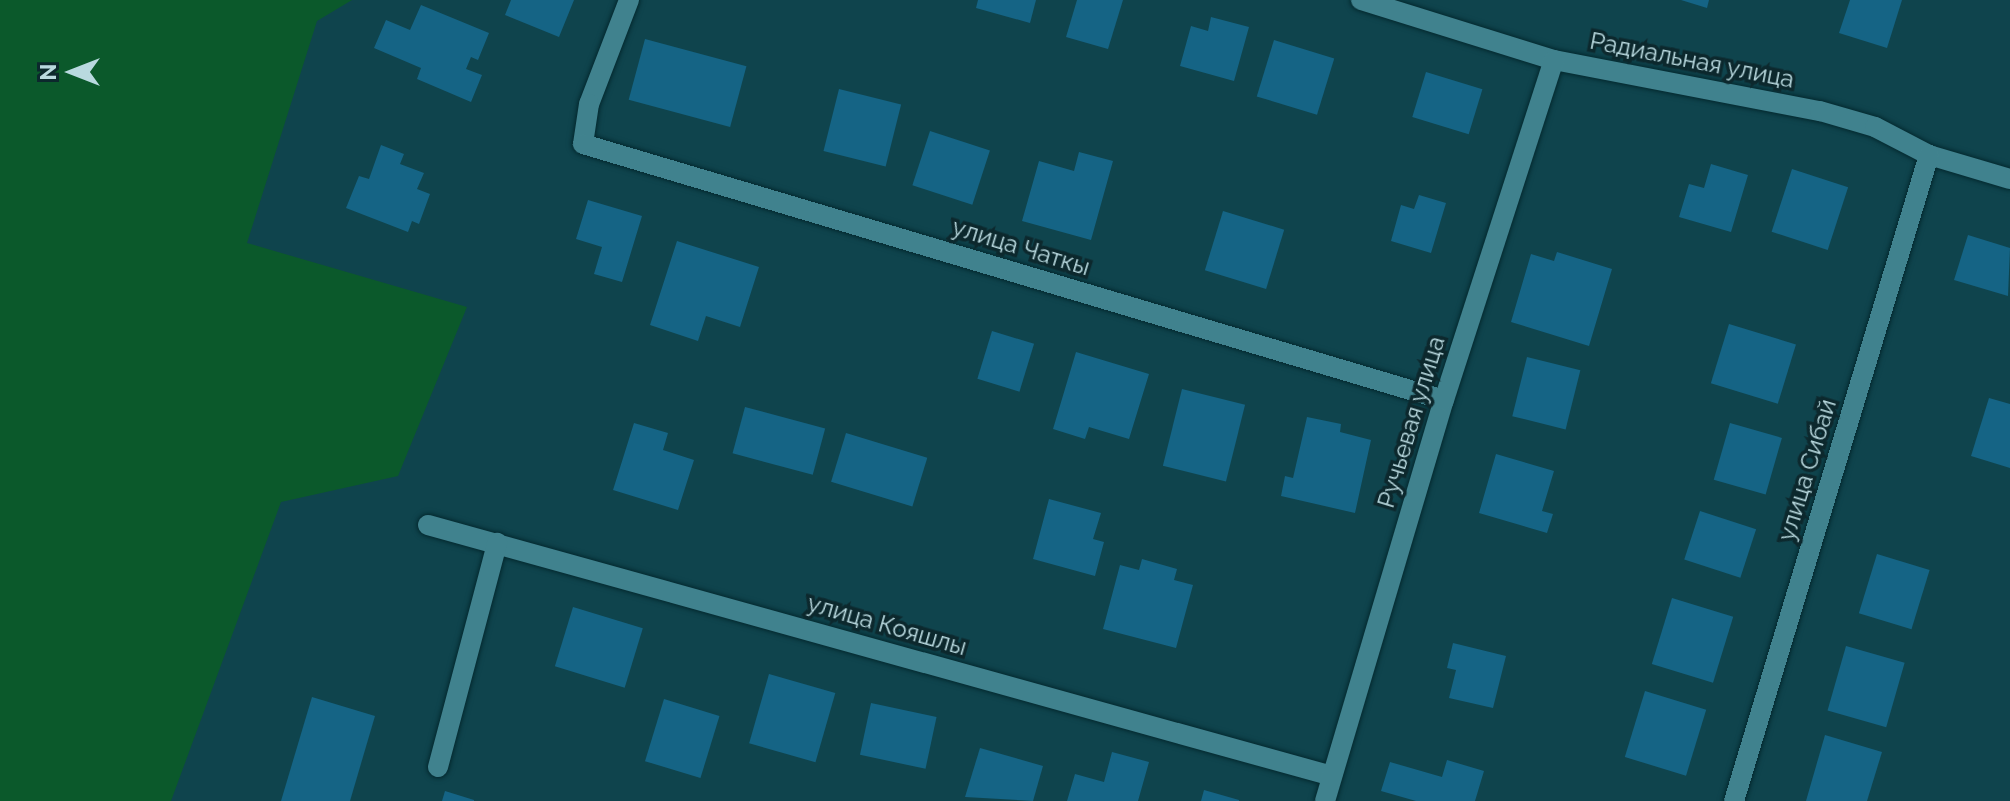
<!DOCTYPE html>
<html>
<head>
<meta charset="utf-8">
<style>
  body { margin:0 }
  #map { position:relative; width:2010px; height:801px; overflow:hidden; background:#0f444d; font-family:Raleway,sans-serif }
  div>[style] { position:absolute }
  .green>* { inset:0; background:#0b592b }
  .building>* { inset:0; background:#156485; transform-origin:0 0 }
  .roads { filter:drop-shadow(0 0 2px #04292f) drop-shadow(0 0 2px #04292f) }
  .minor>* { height:20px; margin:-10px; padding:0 10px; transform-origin:10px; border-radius:10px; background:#40828e }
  span { translate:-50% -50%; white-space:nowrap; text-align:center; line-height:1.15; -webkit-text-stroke:7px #0c282d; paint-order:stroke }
  .street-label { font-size:24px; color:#b9d9df }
  .north { position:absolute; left:32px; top:32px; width:80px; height:80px; -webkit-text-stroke:6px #0c282d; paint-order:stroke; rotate:270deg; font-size:22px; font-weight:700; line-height:32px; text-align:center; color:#b9d9df }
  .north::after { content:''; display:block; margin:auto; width:28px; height:36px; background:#b9d9df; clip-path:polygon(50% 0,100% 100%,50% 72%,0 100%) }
</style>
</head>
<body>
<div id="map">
  <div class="green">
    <i style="clip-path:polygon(0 0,352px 0,317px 21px,247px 243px,467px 307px,398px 476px,281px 502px,171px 801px,0 801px)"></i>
  </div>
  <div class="building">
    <i style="clip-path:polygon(511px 0,574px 0,559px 37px,505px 15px)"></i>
    <i style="clip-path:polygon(978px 0,1036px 0,1030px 23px,976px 8px)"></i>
    <i style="clip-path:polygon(1077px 0,1123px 0,1108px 49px,1066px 37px)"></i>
    <i style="clip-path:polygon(1681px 0,1709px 0,1707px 8px)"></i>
    <i style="clip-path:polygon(1850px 0,1902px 0,1887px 48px,1839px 33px)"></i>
    <i style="clip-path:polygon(421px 5px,489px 33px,478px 60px,471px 57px,466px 69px,482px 75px,471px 102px,417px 79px,421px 68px,374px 48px,386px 20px,410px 30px)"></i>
    <i style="clip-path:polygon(1211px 17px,1249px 27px,1234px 81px,1180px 66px,1191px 26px,1208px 31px)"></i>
    <i style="left:645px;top:39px;width:105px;height:63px;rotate:15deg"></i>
    <i style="left:1274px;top:40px;width:63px;height:59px;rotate:17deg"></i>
    <i style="left:1426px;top:72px;width:59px;height:47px;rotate:17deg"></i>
    <i style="left:839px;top:89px;width:64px;height:64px;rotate:14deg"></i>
    <i style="left:930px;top:131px;width:63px;height:57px;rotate:18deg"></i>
    <i style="clip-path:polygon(381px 145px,404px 154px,400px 164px,424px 173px,417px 189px,430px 194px,419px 224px,412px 221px,408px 232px,346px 208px,359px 176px,369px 179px)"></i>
    <i style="clip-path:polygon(1079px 152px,1113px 161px,1091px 240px,1022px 221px,1039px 161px,1074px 171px)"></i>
    <i style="clip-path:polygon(1711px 164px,1748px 175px,1731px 232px,1679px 217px,1689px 184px,1704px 188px)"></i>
    <i style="left:1792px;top:169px;width:59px;height:66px;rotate:18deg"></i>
    <i style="clip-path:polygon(1419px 195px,1446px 203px,1431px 253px,1391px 241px,1401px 205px,1414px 209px)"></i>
    <i style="clip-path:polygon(588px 200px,642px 216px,622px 282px,594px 274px,602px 247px,576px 239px)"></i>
    <i style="left:1223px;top:211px;width:64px;height:62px;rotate:17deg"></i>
    <i style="clip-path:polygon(1968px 235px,2010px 248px,2008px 296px,1954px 280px)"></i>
    <i style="clip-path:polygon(677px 241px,759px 267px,740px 327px,706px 316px,698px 341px,650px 325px)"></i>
    <i style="clip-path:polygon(1557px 252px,1612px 269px,1589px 346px,1511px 322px,1531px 254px,1554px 261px)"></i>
    <i style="left:1729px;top:324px;width:70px;height:62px;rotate:17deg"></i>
    <i style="left:992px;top:331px;width:44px;height:50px;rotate:17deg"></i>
    <i style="clip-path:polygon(1076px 352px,1149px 374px,1129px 439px,1089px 427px,1085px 439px,1053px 429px)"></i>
    <i style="left:1527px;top:357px;width:55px;height:61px;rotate:14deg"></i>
    <i style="left:1182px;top:389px;width:65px;height:79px;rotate:14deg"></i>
    <i style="clip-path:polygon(1989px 398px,2010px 404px,2010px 468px,1971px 456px)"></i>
    <i style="left:745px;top:407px;width:83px;height:48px;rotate:15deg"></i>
    <i style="clip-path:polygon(1307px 417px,1341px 424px,1340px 432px,1371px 440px,1355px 513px,1281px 496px,1285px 476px,1293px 478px)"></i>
    <i style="clip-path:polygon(634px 423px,668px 433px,663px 450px,694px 460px,678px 510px,613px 490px)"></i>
    <i style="left:1730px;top:423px;width:54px;height:59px;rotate:16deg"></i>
    <i style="left:846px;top:433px;width:85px;height:51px;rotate:17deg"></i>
    <i style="clip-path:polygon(1496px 454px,1554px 471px,1542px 511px,1553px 514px,1547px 533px,1479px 513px)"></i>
    <i style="clip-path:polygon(1049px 499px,1101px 513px,1093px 539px,1104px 542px,1095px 576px,1033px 559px)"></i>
    <i style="left:1700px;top:511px;width:59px;height:51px;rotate:18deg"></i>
    <i style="left:1877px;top:554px;width:55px;height:62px;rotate:17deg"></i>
    <i style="clip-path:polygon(1142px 559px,1177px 569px,1174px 580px,1193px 585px,1176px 648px,1103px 629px,1120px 565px,1139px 570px)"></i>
    <i style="left:1672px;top:598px;width:64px;height:69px;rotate:17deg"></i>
    <i style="left:573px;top:607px;width:73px;height:62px;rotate:17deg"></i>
    <i style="clip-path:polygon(1453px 643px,1506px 656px,1493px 708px,1449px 698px,1456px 670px,1447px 668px)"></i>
    <i style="left:1846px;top:646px;width:61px;height:67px;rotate:16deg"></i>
    <i style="left:769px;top:674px;width:69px;height:72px;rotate:16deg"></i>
    <i style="left:1645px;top:691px;width:64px;height:69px;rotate:17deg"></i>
    <i style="clip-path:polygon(312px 697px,375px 716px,350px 801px,281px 801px)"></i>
    <i style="left:664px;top:699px;width:58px;height:65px;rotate:17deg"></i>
    <i style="left:871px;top:703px;width:67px;height:53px;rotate:12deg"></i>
    <i style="clip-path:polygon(1825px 735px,1882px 752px,1867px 801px,1806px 801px)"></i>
    <i style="clip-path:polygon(980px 748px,1043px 766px,1033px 801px,965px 797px)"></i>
    <i style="clip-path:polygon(1112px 752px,1149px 762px,1138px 801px,1067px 801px,1075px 774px,1104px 782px)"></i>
    <i style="clip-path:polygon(1447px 760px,1484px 771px,1475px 801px,1416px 801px,1381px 791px,1390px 762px,1442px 777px)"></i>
    <i style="clip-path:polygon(1204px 790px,1239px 800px,1239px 801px,1201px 801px)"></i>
    <i style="clip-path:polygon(445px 791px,474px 800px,474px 801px,442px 801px)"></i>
  </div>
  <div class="roads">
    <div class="minor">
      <i style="left:629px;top:0;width:111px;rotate:111deg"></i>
      <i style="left:589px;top:104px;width:40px;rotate:98.5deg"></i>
      <i style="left:583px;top:144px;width:898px;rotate:16.56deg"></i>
      <i style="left:1361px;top:0;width:202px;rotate:17.3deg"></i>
      <i style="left:1554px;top:60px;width:271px;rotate:10.9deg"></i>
      <i style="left:1820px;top:111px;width:57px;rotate:16.2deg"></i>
      <i style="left:1875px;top:127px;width:61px;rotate:27.4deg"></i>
      <i style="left:1929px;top:155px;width:84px;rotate:16.5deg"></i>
      <i style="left:428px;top:525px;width:938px;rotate:15.52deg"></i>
      <i style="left:438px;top:767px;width:232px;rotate:-75.2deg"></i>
      <i style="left:1325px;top:801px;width:418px;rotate:-73.5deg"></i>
      <i style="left:1444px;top:400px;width:357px;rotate:-72.1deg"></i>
      <i style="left:1734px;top:801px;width:675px;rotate:-73.2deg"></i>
    </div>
  </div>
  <div class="street-label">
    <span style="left:1692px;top:60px;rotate:11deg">Радиальная улица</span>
    <span style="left:1021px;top:247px;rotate:17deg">улица Чаткы</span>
    <span style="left:1411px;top:422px;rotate:-73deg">Ручьевая улица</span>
    <span style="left:1807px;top:470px;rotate:-73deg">улица Сибай</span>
    <span style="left:887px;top:625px;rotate:16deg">улица Кояшлы</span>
  </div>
  <div class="north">N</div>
</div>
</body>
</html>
